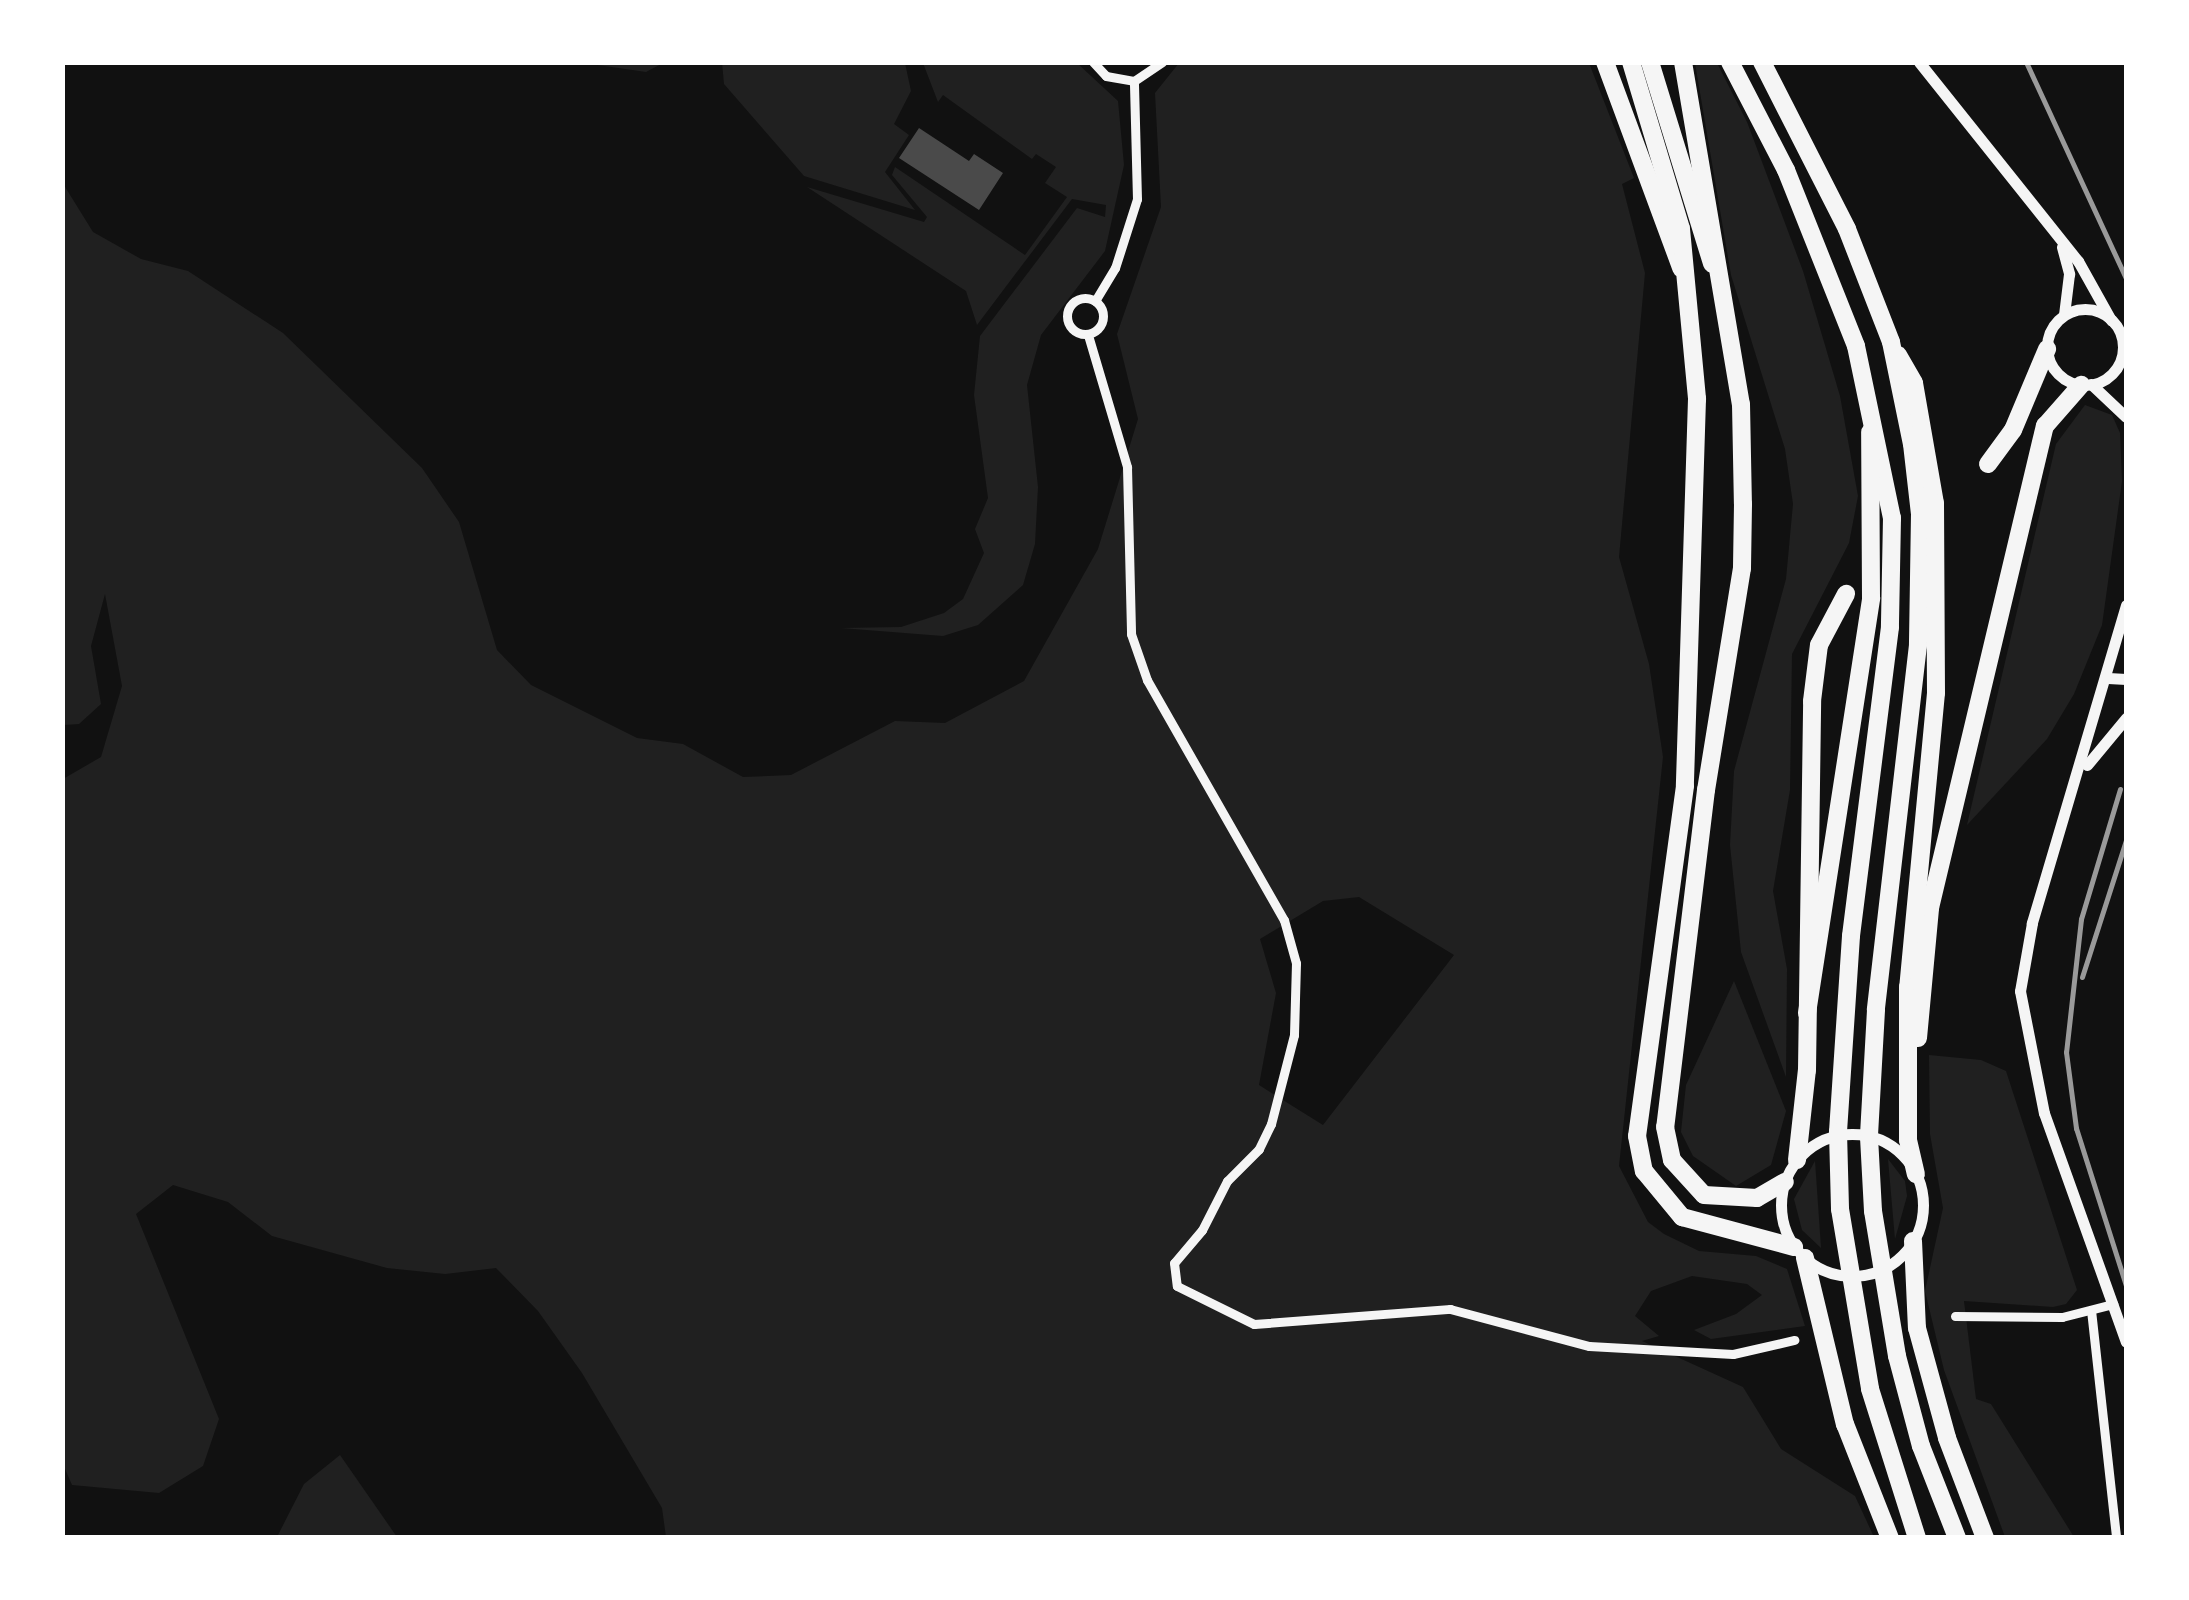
<!DOCTYPE html>
<html>
<head>
<meta charset="utf-8">
<style>
  body { margin:0 }
  #map { position:relative; width:2189px; height:1600px; overflow:hidden; background:#111; font-family:"Roboto Condensed",sans-serif }
  div>[style] { position:absolute }
  .green>* { inset:0; background:#202020 }
  .building>* { inset:0; background:#4a4a4a }
  .minor>* { height:9px; margin:-4.5px; padding:0 4.5px; transform-origin:4.5px; border-radius:4.5px; background:#f5f5f5 }
  .minor>.ring { margin:-4.5px; padding:0; box-sizing:content-box; background:none; border:9px solid #f5f5f5; border-radius:50% }
  .tertiary>* { height:11px; margin:-5.5px; padding:0 5.5px; transform-origin:5.5px; border-radius:5.5px; background:#f5f5f5 }
  .tertiary>.ring { margin:-5.5px; padding:0; box-sizing:content-box; background:none; border:11px solid #f5f5f5; border-radius:50% }
  .motorway>* { height:18px; margin:-9px; padding:0 9px; transform-origin:9px; border-radius:9px; background:#f5f5f5 }
  .rail>* { height:5px; margin:-2.5px; padding:0 2.5px; transform-origin:2.5px; border-radius:2.5px; background:#9a9a9a }
  span { translate:-50% -50%; white-space:nowrap; text-align:center; line-height:1.15; -webkit-text-stroke:8px #fff; paint-order:stroke }
  .frame { position:absolute; inset:0; border:65px solid #fff; pointer-events:none }
</style>
</head>
<body>
<div id="map">
  <div class="green">
    <i style="clip-path:polygon(722px 62px,905px 63px,911px 91px,894px 124px,909px 135px,885px 172px,915px 210px,804px 176px,724px 84px)"></i>
    <i style="clip-path:polygon(584px 63px,663px 63px,646px 72px)"></i>
    <i style="clip-path:polygon(923px 63px,1077px 63px,1118px 101px,1124px 165px,1105px 251px,1041px 335px,1027px 385px,1038px 487px,1035px 544px,1023px 585px,978px 625px,943px 636px,841px 628px,901px 627px,944px 613px,963px 599px,984px 553px,975px 529px,988px 498px,974px 395px,980px 336px,1077px 208px,1105px 217px,1106px 205px,1072px 199px,977px 325px,966px 291px,807px 187px,924px 222px,927px 217px,892px 175px,895px 167px,1025px 255px,1067px 197px,1045px 183px,1056px 167px,1036px 154px,1032px 159px,943px 95px,938px 102px)"></i>
    <i style="clip-path:polygon(evenodd,1179px 63px,1589px 63px,1634px 178px,1622px 184px,1645px 273px,1619px 557px,1649px 664px,1663px 757px,1619px 1166px,1648px 1222px,1664px 1234px,1699px 1251px,1756px 1256px,1787px 1269px,1805px 1326px,1711px 1339px,1694px 1330px,1736px 1314px,1762px 1295px,1747px 1284px,1692px 1276px,1651px 1291px,1635px 1316px,1659px 1336px,1642px 1341px,1743px 1387px,1781px 1449px,1855px 1496px,1874px 1537px,666px 1537px,662px 1508px,582px 1373px,538px 1311px,496px 1268px,445px 1274px,387px 1268px,272px 1236px,228px 1202px,173px 1185px,136px 1214px,219px 1419px,203px 1466px,159px 1493px,72px 1485px,62px 1462px,63px 779px,101px 757px,122px 686px,105px 594px,91px 646px,101px 704px,79px 724px,63px 725px,62px 182px,93px 232px,141px 259px,188px 271px,283px 333px,422px 468px,459px 522px,497px 650px,531px 685px,637px 738px,683px 744px,743px 777px,791px 775px,895px 721px,945px 723px,1024px 681px,1098px 549px,1138px 419px,1117px 334px,1161px 207px,1155px 93px,1179px 63px,1359px 897px,1454px 955px,1323px 1125px,1259px 1085px,1276px 993px,1260px 939px,1323px 901px,1359px 897px)"></i>
    <i style="clip-path:polygon(1695px 63px,1717px 63px,1747px 122px,1803px 271px,1840px 396px,1858px 496px,1849px 543px,1792px 654px,1790px 790px,1773px 891px,1787px 969px,1786px 1077px,1741px 952px,1730px 845px,1734px 771px,1786px 579px,1793px 504px,1785px 449px,1731px 275px)"></i>
    <i style="clip-path:polygon(2085px 405px,2112px 415px,2120px 433px,2122px 481px,2102px 625px,2074px 694px,2047px 739px,1967px 825px,2056px 444px)"></i>
    <i style="clip-path:polygon(1734px 981px,1786px 1111px,1771px 1165px,1736px 1186px,1693px 1156px,1681px 1132px,1686px 1085px)"></i>
    <i style="clip-path:polygon(1929px 1055px,1981px 1060px,2006px 1071px,2077px 1290px,2066px 1304px,2053px 1307px,1964px 1301px,1976px 1399px,1991px 1404px,2074px 1537px,2005px 1537px,1944px 1370px,1925px 1291px,1943px 1208px,1930px 1134px)"></i>
    <i style="clip-path:polygon(1888px 1159px,1905px 1181px,1907px 1196px,1895px 1239px)"></i>
    <i style="clip-path:polygon(1815px 1161px,1821px 1248px,1802px 1230px,1794px 1199px)"></i>
    <i style="clip-path:polygon(340px 1455px,397px 1537px,277px 1537px,304px 1484px)"></i>
  </div>
  <div class="building">
    <i style="clip-path:polygon(919px 128px,969px 161px,974px 154px,1003px 173px,979px 210px,899px 158px)"></i>
  </div>
  <div class="minor">
    <i style="left:1093px;top:62px;width:19px;rotate:47deg"></i>
    <i style="left:1106px;top:76px;width:28px;rotate:10deg"></i>
    <i style="left:1134px;top:81px;width:34px;rotate:-34deg"></i>
    <i class="ring" style="left:1067px;top:298px;width:27px;height:27px"></i>
    <i style="left:1095px;top:301px;width:39px;rotate:-59deg"></i>
    <i style="left:1115px;top:268px;width:72px;rotate:-72.3deg"></i>
    <i style="left:1137px;top:199px;width:118px;rotate:-91.5deg"></i>
    <i style="left:1088px;top:335px;width:138px;rotate:73.5deg"></i>
    <i style="left:1127px;top:467px;width:167px;rotate:88.6deg"></i>
    <i style="left:1131px;top:634px;width:49px;rotate:70.8deg"></i>
    <i style="left:1147px;top:680px;width:276px;rotate:60.3deg"></i>
    <i style="left:1284px;top:920px;width:45px;rotate:74.4deg"></i>
    <i style="left:1296px;top:963px;width:72px;rotate:91.6deg"></i>
    <i style="left:1294px;top:1035px;width:92px;rotate:104.5deg"></i>
    <i style="left:1271px;top:1124px;width:28px;rotate:116deg"></i>
    <i style="left:1259px;top:1149px;width:45px;rotate:135deg"></i>
    <i style="left:1227px;top:1181px;width:55px;rotate:117deg"></i>
    <i style="left:1202px;top:1230px;width:43px;rotate:130.3deg"></i>
    <i style="left:1174px;top:1263px;width:23px;rotate:83deg"></i>
    <i style="left:1177px;top:1286px;width:86px;rotate:26.3deg"></i>
    <i style="left:1254px;top:1324px;width:197px;rotate:-4.4deg"></i>
    <i style="left:1450px;top:1309px;width:144px;rotate:14.9deg"></i>
    <i style="left:1589px;top:1346px;width:144px;rotate:3.2deg"></i>
    <i style="left:1733px;top:1354px;width:63px;rotate:-12.9deg"></i>
    <i style="left:2091px;top:1310px;width:229px;rotate:83.7deg"></i>
    <i style="left:1955px;top:1316px;width:107px;rotate:0.5deg"></i>
    <i style="left:2062px;top:1317px;width:53px;rotate:-14.3deg"></i>
  </div>
  <div class="tertiary">
    <i style="left:1919px;top:62px;width:255px;rotate:51.4deg"></i>
    <i style="left:2078px;top:261px;width:68px;rotate:60.8deg"></i>
    <i style="left:2062px;top:247px;width:28px;rotate:75deg"></i>
    <i style="left:2069px;top:274px;width:41px;rotate:97deg"></i>
    <i class="ring" style="left:2047px;top:309px;width:65px;height:65px"></i>
    <i style="left:2091px;top:384px;width:48px;rotate:43.3deg"></i>
    <i style="left:2126px;top:605px;width:332px;rotate:106.5deg"></i>
    <i style="left:2032px;top:923px;width:69px;rotate:100deg"></i>
    <i style="left:2020px;top:991px;width:124px;rotate:78.9deg"></i>
    <i style="left:2044px;top:1113px;width:243px;rotate:70.3deg"></i>
    <i style="left:2108px;top:678px;width:18px;rotate:3deg"></i>
    <i style="left:2087px;top:765px;width:61px;rotate:-50.3deg"></i>
    <i class="ring" style="left:1781px;top:1134px;width:131px;height:131px"></i>
  </div>
  <div class="motorway">
    <i style="left:1605px;top:62px;width:220px;rotate:69.7deg"></i>
    <i style="left:1631px;top:62px;width:174px;rotate:73.3deg"></i>
    <i style="left:1681px;top:229px;width:171px;rotate:84.6deg"></i>
    <i style="left:1697px;top:399px;width:387px;rotate:91.8deg"></i>
    <i style="left:1685px;top:786px;width:353px;rotate:97.8deg"></i>
    <i style="left:1637px;top:1136px;width:36px;rotate:79deg"></i>
    <i style="left:1644px;top:1171px;width:60px;rotate:50.4deg"></i>
    <i style="left:1682px;top:1217px;width:116px;rotate:15deg"></i>
    <i style="left:1650px;top:62px;width:211px;rotate:72.9deg"></i>
    <i style="left:1683px;top:62px;width:347px;rotate:80.4deg"></i>
    <i style="left:1741px;top:404px;width:100px;rotate:88.9deg"></i>
    <i style="left:1743px;top:504px;width:64px;rotate:90.9deg"></i>
    <i style="left:1742px;top:568px;width:225px;rotate:99.2deg"></i>
    <i style="left:1706px;top:790px;width:339px;rotate:96.9deg"></i>
    <i style="left:1665px;top:1127px;width:34px;rotate:78deg"></i>
    <i style="left:1672px;top:1160px;width:47px;rotate:47.6deg"></i>
    <i style="left:1704px;top:1195px;width:53px;rotate:3.2deg"></i>
    <i style="left:1757px;top:1198px;width:32px;rotate:-30deg"></i>
    <i style="left:1730px;top:62px;width:122px;rotate:62.6deg"></i>
    <i style="left:1786px;top:170px;width:189px;rotate:68.3deg"></i>
    <i style="left:1856px;top:346px;width:176px;rotate:78.2deg"></i>
    <i style="left:1892px;top:518px;width:109px;rotate:91.1deg"></i>
    <i style="left:1890px;top:627px;width:311px;rotate:97.2deg"></i>
    <i style="left:1851px;top:936px;width:196px;rotate:93.8deg"></i>
    <i style="left:1838px;top:1132px;width:77px;rotate:88.5deg"></i>
    <i style="left:1840px;top:1209px;width:182px;rotate:80.5deg"></i>
    <i style="left:1870px;top:1389px;width:156px;rotate:72.5deg"></i>
    <i style="left:1762px;top:62px;width:187px;rotate:63deg"></i>
    <i style="left:1847px;top:229px;width:121px;rotate:68.7deg"></i>
    <i style="left:1891px;top:342px;width:104px;rotate:78.4deg"></i>
    <i style="left:1912px;top:444px;width:70px;rotate:83.5deg"></i>
    <i style="left:1920px;top:514px;width:131px;rotate:90.9deg"></i>
    <i style="left:1918px;top:645px;width:367px;rotate:96.6deg"></i>
    <i style="left:1876px;top:1010px;width:127px;rotate:93.2deg"></i>
    <i style="left:1869px;top:1137px;width:74px;rotate:86.9deg"></i>
    <i style="left:1873px;top:1211px;width:147px;rotate:80.6deg"></i>
    <i style="left:1897px;top:1356px;width:93px;rotate:75.1deg"></i>
    <i style="left:1921px;top:1446px;width:99px;rotate:68.6deg"></i>
    <i style="left:1898px;top:355px;width:32px;rotate:60deg"></i>
    <i style="left:1914px;top:383px;width:122px;rotate:80.1deg"></i>
    <i style="left:1935px;top:503px;width:190px;rotate:89.7deg"></i>
    <i style="left:1936px;top:693px;width:295px;rotate:95.4deg"></i>
    <i style="left:1908px;top:987px;width:153px;rotate:90deg"></i>
    <i style="left:1908px;top:1140px;width:35px;rotate:77deg"></i>
    <i style="left:1988px;top:464px;width:42px;rotate:-53.7deg"></i>
    <i style="left:2013px;top:430px;width:88px;rotate:-67.2deg"></i>
    <i style="left:1807px;top:1013px;width:420px;rotate:-81.2deg"></i>
    <i style="left:1871px;top:598px;width:166px;rotate:-90.3deg"></i>
    <i style="left:1918px;top:1038px;width:131px;rotate:-84.7deg"></i>
    <i style="left:1930px;top:908px;width:496px;rotate:-76.6deg"></i>
    <i style="left:2045px;top:426px;width:55px;rotate:-48.7deg"></i>
    <i style="left:1797px;top:1160px;width:91px;rotate:-83.7deg"></i>
    <i style="left:1807px;top:1070px;width:369px;rotate:-89.2deg"></i>
    <i style="left:1812px;top:701px;width:56px;rotate:-82.9deg"></i>
    <i style="left:1819px;top:645px;width:58px;rotate:-62.1deg"></i>
    <i style="left:1913px;top:1241px;width:87px;rotate:87.4deg"></i>
    <i style="left:1917px;top:1328px;width:114px;rotate:74.7deg"></i>
    <i style="left:1947px;top:1438px;width:107px;rotate:69.2deg"></i>
    <i style="left:1805px;top:1258px;width:171px;rotate:76.5deg"></i>
    <i style="left:1845px;top:1424px;width:123px;rotate:68.5deg"></i>
  </div>
  <div class="rail">
    <i style="left:2026px;top:62px;width:238px;rotate:65.2deg"></i>
    <i style="left:2120px;top:789px;width:136px;rotate:106.7deg"></i>
    <i style="left:2081px;top:919px;width:134px;rotate:96.4deg"></i>
    <i style="left:2066px;top:1052px;width:77px;rotate:82.5deg"></i>
    <i style="left:2076px;top:1128px;width:166px;rotate:72.4deg"></i>
    <i style="left:2082px;top:977px;width:144px;rotate:-72.2deg"></i>
  </div>
  <div class="frame"></div>
</div>
</body>
</html>
